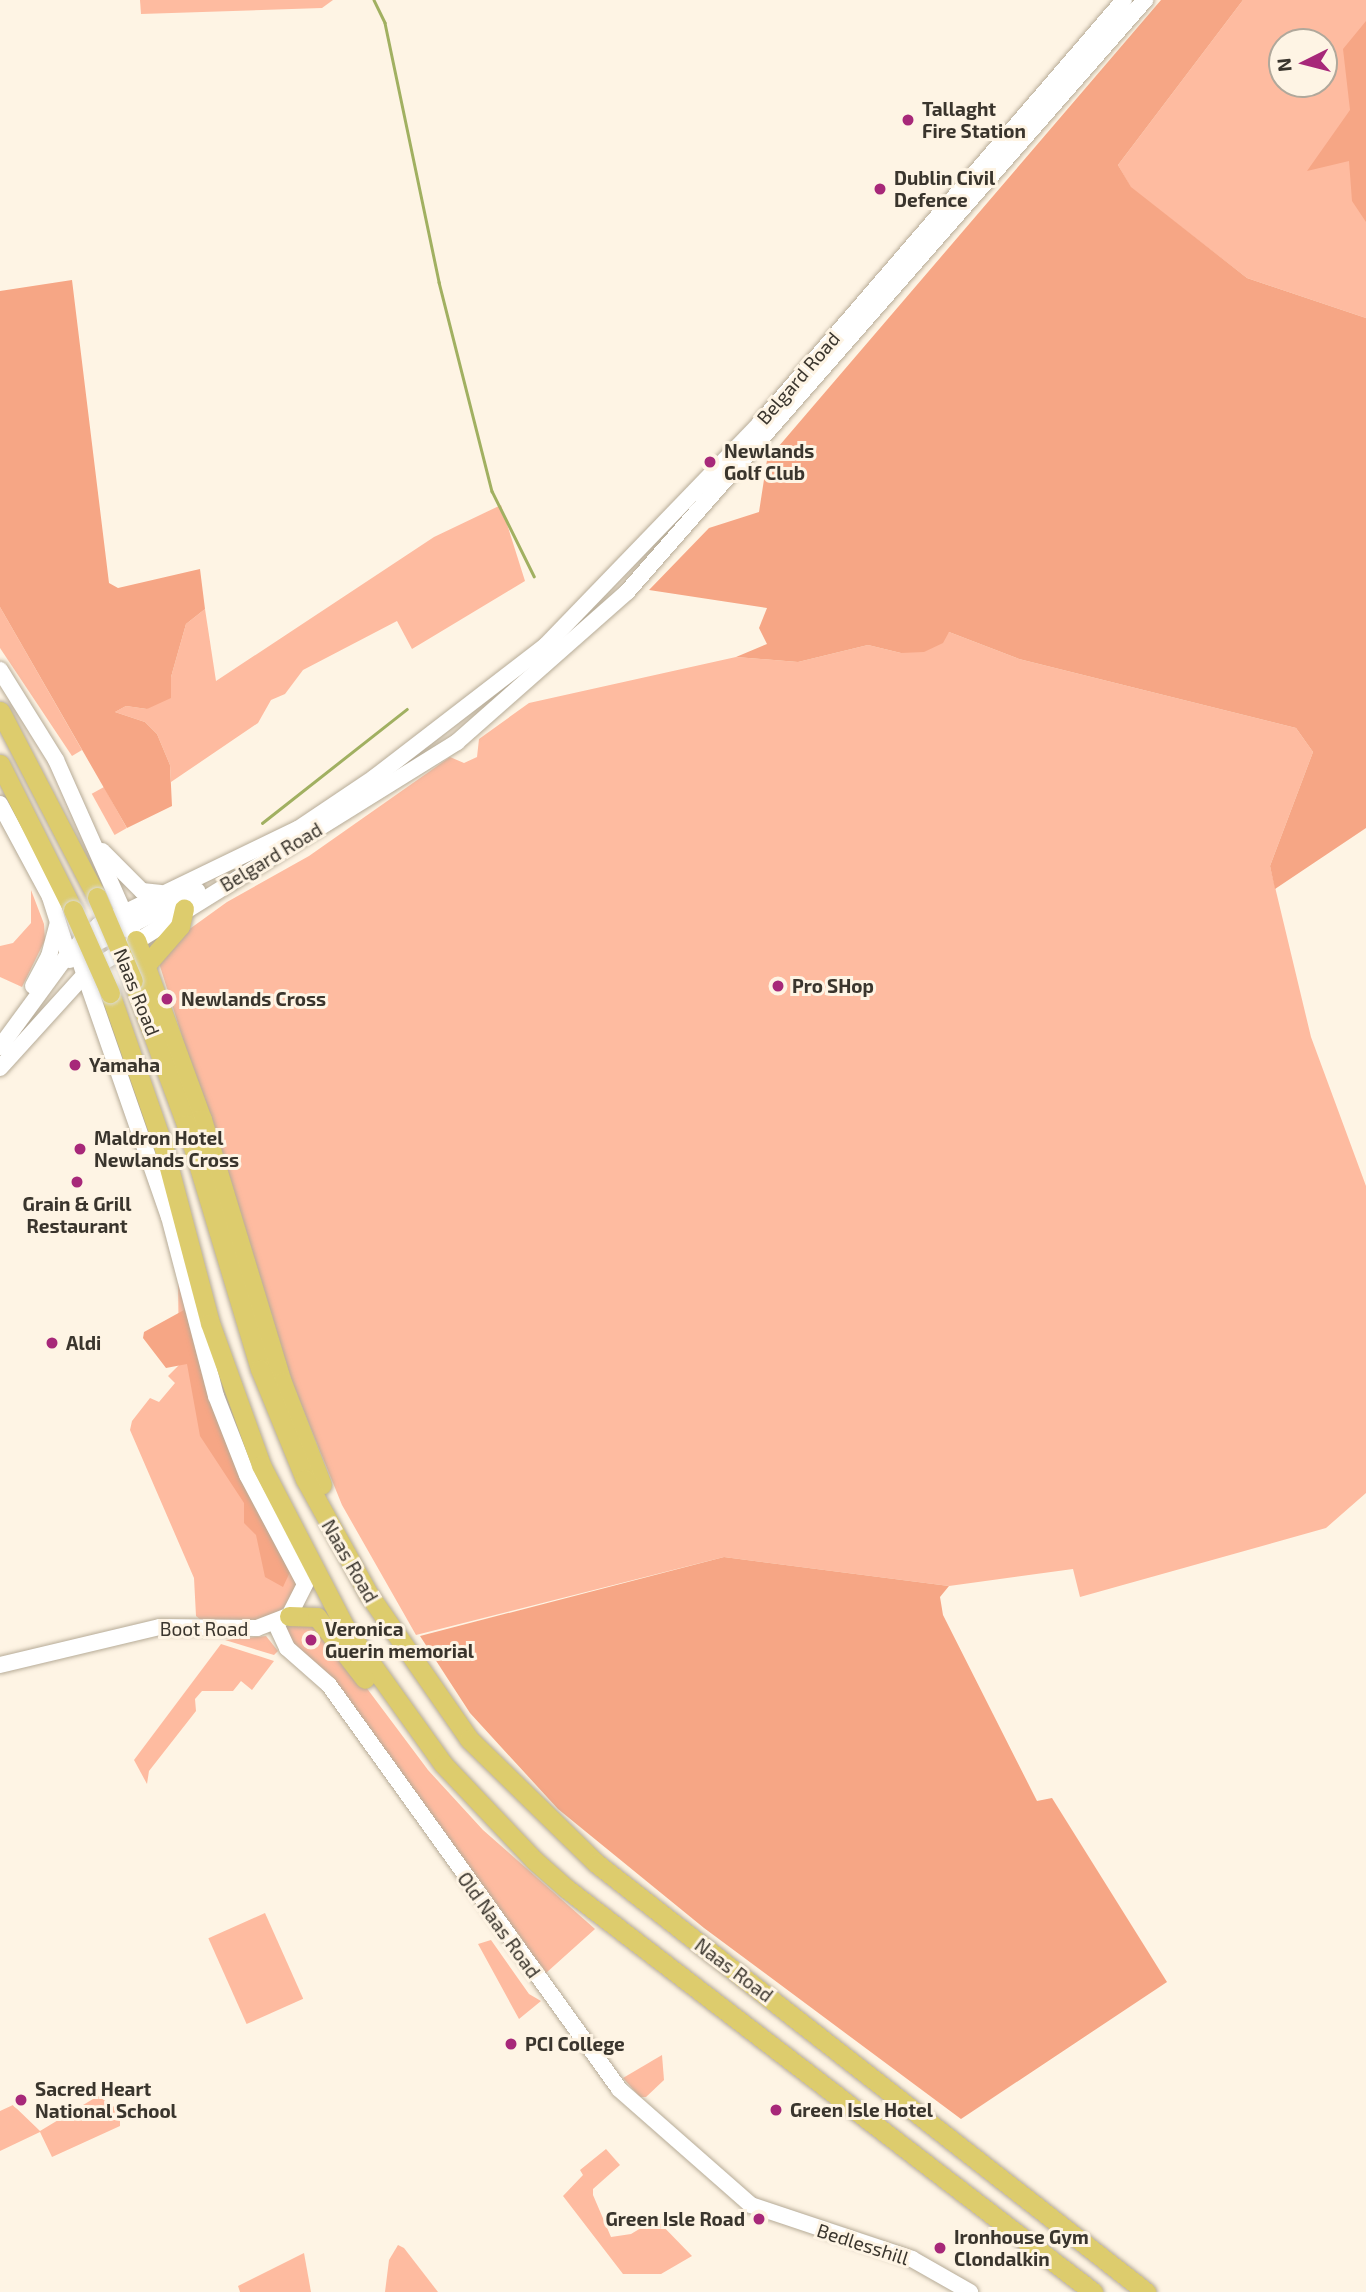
<!DOCTYPE html>
<html>
<head>
<meta charset="utf-8">
<style>
  body { margin:0 }
  #map { position:relative; width:1366px; height:2292px; overflow:hidden; background:#fef4e4; font-family:"Exo 2",sans-serif }
  div>[style] { position:absolute }
  .green>* { inset:0; background:#febba0; transform-origin:0 0 }
  .forest>* { inset:0; background:#f6a685 }
  .stream>* { height:2.5px; margin:-1.25px; padding:0 1.25px; transform-origin:1.25px; border-radius:1.25px; background:#a1b061 }
  .roads { filter:drop-shadow(0 0 2px #b6ab97) drop-shadow(0 0 2px #b6ab97) }
  .secondary>* { height:16px; margin:-8px; padding:0 8px; transform-origin:8px; border-radius:8px; background:#fff }
  .highway>* { height:19px; margin:-9.5px; padding:0 9.5px; transform-origin:9.5px; border-radius:9.5px; background:#ddcc6d }
  .bridges { filter:drop-shadow(0 0 2px #dcdbd9) drop-shadow(0 0 2px #dcdbd9) }
  .highway-bridge>* { height:19px; margin:-9.5px; padding:0 9.5px; transform-origin:9.5px; border-radius:9.5px; background:#ddcc6d }
  .dots>* { width:19px; height:19px; translate:-50% -50%; box-sizing:border-box; border:4px solid #fef4e4; border-radius:50% }
  span { translate:-50% -50%; white-space:nowrap; text-align:center; line-height:1.15; -webkit-text-stroke:6px #fef4e4; paint-order:stroke }
  .poi-label { font-size:19px; color:#3a352d; font-weight:700 }
  .left { translate:0 -50%; text-align:left }
  .right { translate:-100% -50%; text-align:right }
  .street-label { font-size:19px; color:#3a352d }
  .north { position:absolute; left:1268px; top:28px; width:70px; height:70px; box-sizing:border-box; background:#fef4e4; border:2px solid #b0a89b; border-radius:50%; rotate:264deg; font-size:19px; font-weight:700; line-height:28px; text-align:center; color:#3a352d }
  .north::after { content:''; display:block; margin:auto; width:24px; height:32px; background:#a72879; clip-path:polygon(50% 0,100% 100%,50% 72%,0 100%) }
</style>
</head>
<body>
<div id="map">
  <div class="green">
    <i style="clip-path:polygon(140px 0,333px 0,322px 8px,141px 14px)"></i>
    <i style="clip-path:polygon(evenodd,1243px 0,1366px 0,1366px 318px,1247px 278px,1131px 188px,1118px 165px,1243px 0,1282px 42px,1324px 42px,1324px 84px,1282px 84px,1282px 42px)"></i>
    <i style="clip-path:polygon(501px 505px,525px 581px,412px 649px,397px 621px,303px 670px,285px 694px,271px 700px,258px 723px,171px 782px,170px 765px,157px 734px,145px 722px,115px 712px,126px 706px,147px 709px,171px 677px,186px 624px,205px 609px,216px 681px,434px 537px)"></i>
    <i style="clip-path:polygon(0 607px,82px 750px,72px 756px,0 648px)"></i>
    <i style="clip-path:polygon(949px 632px,1019px 659px,1296px 728px,1313px 752px,1270px 866px,1311px 1037px,1366px 1186px,1366px 1493px,1326px 1528px,1080px 1597px,1073px 1569px,949px 1586px,724px 1557px,416px 1635px,342px 1505px,285px 1365px,159px 963px,184px 933px,227px 902px,309px 856px,450px 757px,464px 763px,477px 757px,479px 739px,529px 703px,736px 657px,798px 662px,868px 645px,901px 653px)"></i>
    <i style="left:104px;top:787px;width:47px;height:14px;rotate:61deg"></i>
    <i style="clip-path:polygon(31px 890px,44px 924px,45px 940px,22px 987px,0 977px,0 946px,13px 943px,31px 923px)"></i>
    <i style="clip-path:polygon(178px 1277px,201px 1352px,300px 1580px,297px 1597px,272px 1617px,239px 1625px,202px 1621px,196px 1616px,194px 1578px,130px 1430px,132px 1421px,150px 1398px,159px 1402px,175px 1383px,168px 1376px,179px 1365px)"></i>
    <i style="clip-path:polygon(307px 1622px,321px 1627px,428px 1770px,483px 1830px,595px 1929px,546px 1973px,278px 1627px)"></i>
    <i style="clip-path:polygon(266px 1636px,278px 1651px,274px 1655px,225px 1640px)"></i>
    <i style="clip-path:polygon(221px 1644px,274px 1661px,252px 1690px,241px 1681px,233px 1691px,202px 1691px,195px 1699px,196px 1711px,149px 1771px,147px 1784px,134px 1760px)"></i>
    <i style="left:265px;top:1913px;width:94px;height:62px;rotate:66deg"></i>
    <i style="clip-path:polygon(491px 1940px,529px 1994px,541px 2001px,519px 2019px,478px 1944px)"></i>
    <i style="clip-path:polygon(662px 2055px,664px 2080px,646px 2097px,640px 2097px,623px 2078px)"></i>
    <i style="clip-path:polygon(98px 2096px,120px 2111px,120px 2126px,52px 2157px,40px 2132px,0 2151px,0 2111px,13px 2105px,40px 2131px)"></i>
    <i style="clip-path:polygon(606px 2149px,620px 2165px,593px 2189px,593px 2195px,611px 2237px,631px 2234px,656px 2219px,692px 2256px,661px 2274px,623px 2274px,563px 2196px,583px 2175px,580px 2170px)"></i>
    <i style="clip-path:polygon(398px 2245px,404px 2248px,438px 2292px,385px 2292px,389px 2260px)"></i>
    <i style="clip-path:polygon(304px 2253px,311px 2292px,240px 2292px,238px 2286px)"></i>
  </div>
  <div class="forest">
    <i style="clip-path:polygon(1161px 0,1243px 0,1118px 165px,1131px 187px,1247px 278px,1366px 318px,1366px 828px,1275px 889px,1270px 866px,1313px 752px,1296px 728px,1019px 659px,949px 632px,943px 643px,924px 652px,901px 653px,868px 645px,798px 662px,736px 657px,767px 644px,759px 628px,767px 608px,649px 590px,709px 528px,759px 512px,767px 460px)"></i>
    <i style="clip-path:polygon(1366px 21px,1366px 222px,1352px 201px,1349px 161px,1307px 171px,1350px 110px,1343px 49px)"></i>
    <i style="clip-path:polygon(72px 280px,109px 583px,118px 588px,200px 569px,205px 609px,186px 624px,171px 677px,171px 698px,147px 709px,126px 706px,115px 712px,145px 722px,157px 734px,170px 765px,172px 806px,127px 828px,0 607px,0 291px)"></i>
    <i style="clip-path:polygon(184px 1310px,189px 1311px,290px 1572px,283px 1587px,265px 1577px,256px 1535px,244px 1523px,244px 1503px,200px 1436px,187px 1364px,166px 1368px,143px 1338px,144px 1332px)"></i>
    <i style="clip-path:polygon(724px 1557px,949px 1586px,940px 1597px,943px 1615px,1037px 1801px,1052px 1798px,1167px 1982px,961px 2119px,704px 1928px,558px 1809px,470px 1713px,420px 1636px)"></i>
  </div>
  <div class="stream">
    <i style="left:374px;top:0;width:25px;rotate:64deg"></i>
    <i style="left:385px;top:23px;width:265px;rotate:78.2deg"></i>
    <i style="left:439px;top:282px;width:216px;rotate:75.8deg"></i>
    <i style="left:492px;top:491px;width:95px;rotate:63.7deg"></i>
    <i style="left:262px;top:823px;width:184px;rotate:-38.2deg"></i>
  </div>
  <div class="roads">
    <div class="secondary">
      <i style="left:0;top:670px;width:106px;rotate:58.1deg"></i>
      <i style="left:56px;top:760px;width:197px;rotate:66deg"></i>
      <i style="left:0;top:804px;width:106px;rotate:61.7deg"></i>
      <i style="left:50px;top:897px;width:66px;rotate:72.4deg"></i>
      <i style="left:102px;top:851px;width:57px;rotate:45deg"></i>
      <i style="left:142px;top:891px;width:19px;rotate:6deg"></i>
      <i style="left:81px;top:951px;width:131px;rotate:-27.3deg"></i>
      <i style="left:33px;top:986px;width:34px;rotate:-62deg"></i>
      <i style="left:49px;top:956px;width:34px;rotate:-75deg"></i>
      <i style="left:0;top:1047px;width:115px;rotate:-53.8deg"></i>
      <i style="left:68px;top:954px;width:42px;rotate:-43.1deg"></i>
      <i style="left:99px;top:925px;width:221px;rotate:-25.8deg"></i>
      <i style="left:298px;top:829px;width:93px;rotate:-34deg"></i>
      <i style="left:375px;top:777px;width:215px;rotate:-37.6deg"></i>
      <i style="left:545px;top:646px;width:310px;rotate:-46deg"></i>
      <i style="left:760px;top:423px;width:558px;rotate:-49.29deg"></i>
      <i style="left:0;top:1068px;width:128px;rotate:-47.8deg"></i>
      <i style="left:86px;top:973px;width:437px;rotate:-31.9deg"></i>
      <i style="left:457px;top:742px;width:227px;rotate:-41.4deg"></i>
      <i style="left:627px;top:592px;width:787px;rotate:-48.81deg"></i>
      <i style="left:275px;top:1622px;width:29px;rotate:65deg"></i>
      <i style="left:287px;top:1648px;width:56px;rotate:41.4deg"></i>
      <i style="left:329px;top:1685px;width:497px;rotate:54.3deg"></i>
      <i style="left:619px;top:2089px;width:176px;rotate:41.3deg"></i>
      <i style="left:751px;top:2205px;width:170px;rotate:18.5deg"></i>
      <i style="left:912px;top:2259px;width:67px;rotate:29.6deg"></i>
      <i style="left:0;top:1665px;width:164px;rotate:-13.4deg"></i>
      <i style="left:160px;top:1627px;width:97px;rotate:0.6deg"></i>
      <i style="left:257px;top:1628px;width:34px;rotate:-21deg"></i>
      <i style="left:289px;top:1616px;width:36px;rotate:-63deg"></i>
      <i style="left:305px;top:1584px;width:123px;rotate:-118deg"></i>
      <i style="left:247px;top:1475px;width:85px;rotate:-111.4deg"></i>
      <i style="left:216px;top:1396px;width:185px;rotate:-104.7deg"></i>
      <i style="left:169px;top:1217px;width:276px;rotate:-109.2deg"></i>
      <i style="left:78px;top:956px;width:16px;rotate:-79deg"></i>
    </div>
    <div class="highway">
      <i style="left:0;top:711px;width:210px;rotate:62.5deg"></i>
      <i style="left:0;top:764px;width:163px;rotate:63.4deg"></i>
      <i style="left:136px;top:940px;width:191px;rotate:69.8deg"></i>
      <i style="left:202px;top:1119px;width:275px;rotate:73.1deg"></i>
      <i style="left:282px;top:1382px;width:110px;rotate:68.8deg"></i>
      <i style="left:146px;top:965px;width:52px;rotate:-48.9deg"></i>
      <i style="left:180px;top:926px;width:18px;rotate:-77deg"></i>
      <i style="left:133px;top:981px;width:153px;rotate:69.7deg"></i>
      <i style="left:186px;top:1124px;width:256px;rotate:73.2deg"></i>
      <i style="left:260px;top:1369px;width:119px;rotate:67.8deg"></i>
      <i style="left:305px;top:1479px;width:132px;rotate:61.1deg"></i>
      <i style="left:369px;top:1595px;width:175px;rotate:55.2deg"></i>
      <i style="left:469px;top:1739px;width:177px;rotate:44.3deg"></i>
      <i style="left:596px;top:1863px;width:698px;rotate:37.95deg"></i>
      <i style="left:110px;top:993px;width:161px;rotate:70.8deg"></i>
      <i style="left:163px;top:1145px;width:184px;rotate:75.2deg"></i>
      <i style="left:210px;top:1323px;width:151px;rotate:70.2deg"></i>
      <i style="left:261px;top:1465px;width:182px;rotate:62.6deg"></i>
      <i style="left:345px;top:1627px;width:168px;rotate:54.4deg"></i>
      <i style="left:443px;top:1764px;width:132px;rotate:46.5deg"></i>
      <i style="left:534px;top:1860px;width:44px;rotate:41.3deg"></i>
      <i style="left:567px;top:1889px;width:663px;rotate:37.46deg"></i>
      <i style="left:289px;top:1616px;width:28px;rotate:2deg"></i>
      <i style="left:317px;top:1617px;width:78px;rotate:52.3deg"></i>
    </div>
  </div>
  <div class="bridges">
    <div class="highway-bridge">
      <i style="left:97px;top:897px;width:91px;rotate:66.8deg"></i>
      <i style="left:73px;top:910px;width:91px;rotate:66deg"></i>
    </div>
  </div>
  <div class="dots">
    <i style="left:908px;top:120px;background:#a72879"></i>
    <i style="left:880px;top:189px;background:#a72879"></i>
    <i style="left:710px;top:462px;background:#a72879"></i>
    <i style="left:778px;top:986px;background:#a72879"></i>
    <i style="left:167px;top:999px;background:#a72879"></i>
    <i style="left:75px;top:1065px;background:#a72879"></i>
    <i style="left:80px;top:1149px;background:#a72879"></i>
    <i style="left:77px;top:1182px;background:#a72879"></i>
    <i style="left:52px;top:1343px;background:#a72879"></i>
    <i style="left:311px;top:1640px;background:#a72879"></i>
    <i style="left:511px;top:2044px;background:#a72879"></i>
    <i style="left:21px;top:2100px;background:#a72879"></i>
    <i style="left:776px;top:2110px;background:#a72879"></i>
    <i style="left:759px;top:2219px;background:#a72879"></i>
    <i style="left:940px;top:2248px;background:#a72879"></i>
  </div>
  <div class="poi-label">
    <span class="left" style="left:922px;top:120px">Tallaght<br>Fire Station</span>
    <span class="left" style="left:894px;top:189px">Dublin Civil<br>Defence</span>
    <span class="left" style="left:724px;top:462px">Newlands<br>Golf Club</span>
    <span class="left" style="left:792px;top:986px">Pro SHop</span>
    <span class="left" style="left:181px;top:999px">Newlands Cross</span>
    <span class="left" style="left:89px;top:1065px">Yamaha</span>
    <span class="left" style="left:94px;top:1149px">Maldron Hotel<br>Newlands Cross</span>
    <span style="left:77px;top:1215px">Grain &amp; Grill<br>Restaurant</span>
    <span class="left" style="left:66px;top:1343px">Aldi</span>
    <span class="left" style="left:325px;top:1640px">Veronica<br>Guerin memorial</span>
    <span class="left" style="left:525px;top:2044px">PCI College</span>
    <span class="left" style="left:35px;top:2100px">Sacred Heart<br>National School</span>
    <span class="left" style="left:790px;top:2110px">Green Isle Hotel</span>
    <span class="right" style="left:745px;top:2219px">Green Isle Road</span>
    <span class="left" style="left:954px;top:2248px">Ironhouse Gym<br>Clondalkin</span>
  </div>
  <div class="street-label">
    <span style="left:798px;top:378px;rotate:-49deg">Belgard Road</span>
    <span style="left:271px;top:857px;rotate:-31deg">Belgard Road</span>
    <span style="left:137px;top:992px;rotate:68deg">Naas Road</span>
    <span style="left:350px;top:1561px;rotate:60deg">Naas Road</span>
    <span style="left:204px;top:1629px">Boot Road</span>
    <span style="left:499px;top:1925px;rotate:54deg">Old Naas Road</span>
    <span style="left:734px;top:1970px;rotate:37deg">Naas Road</span>
    <span style="left:863px;top:2244px;rotate:18deg">Bedlesshill</span>
  </div>
  <div class="north">N</div>
</div>
</body>
</html>
